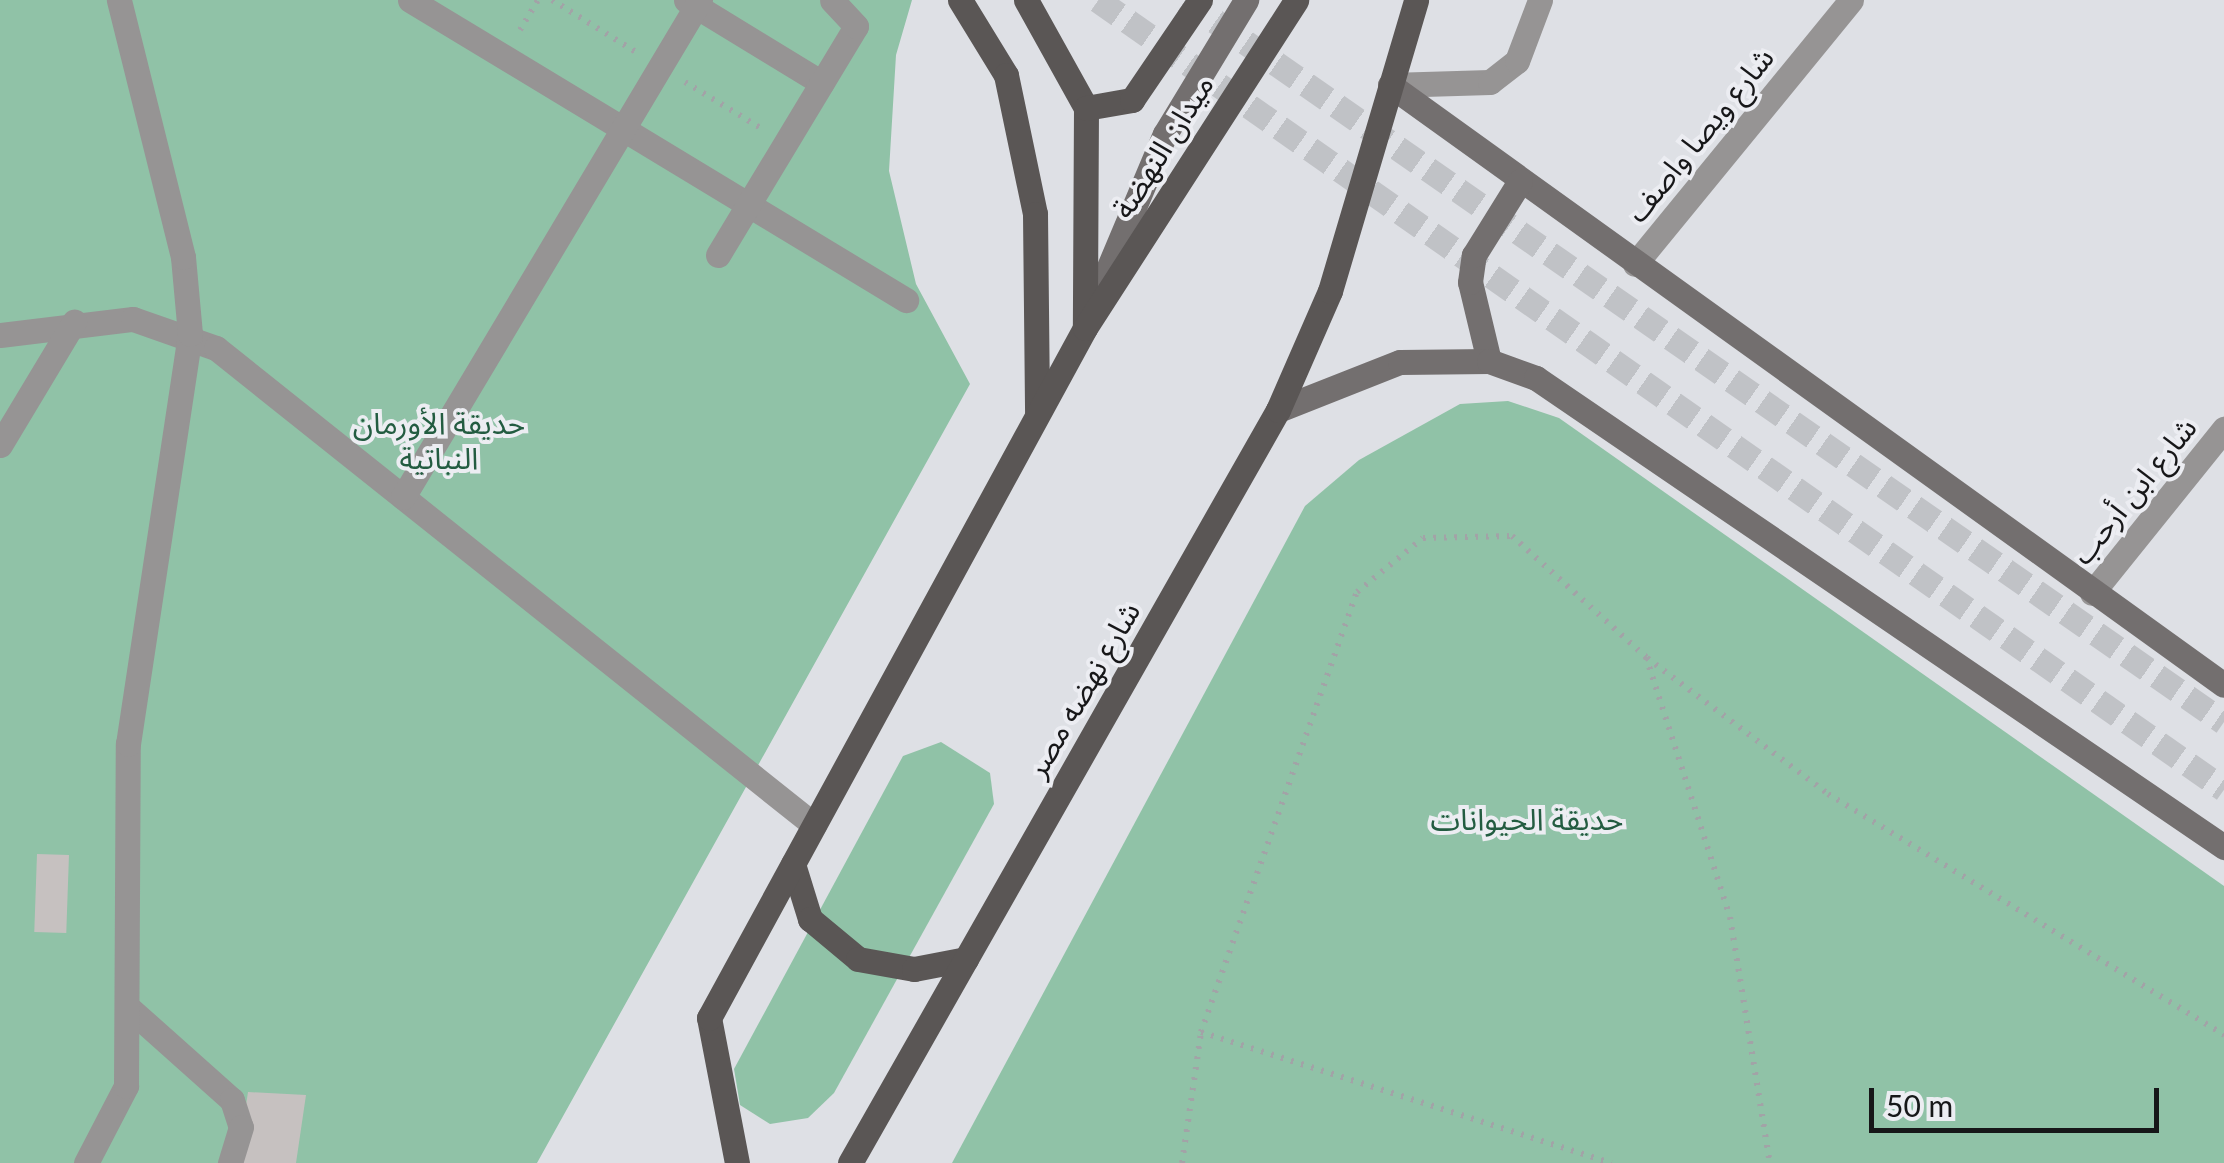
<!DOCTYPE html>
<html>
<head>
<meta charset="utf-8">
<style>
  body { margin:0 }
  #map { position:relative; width:2224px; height:1163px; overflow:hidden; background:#dee0e5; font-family:Lato,"Noto Sans Arabic",sans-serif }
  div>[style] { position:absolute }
  .green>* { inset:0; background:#90c2a7 }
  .building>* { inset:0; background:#c6c1c0; transform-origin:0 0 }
  .primary-tunnel>* { height:25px; margin-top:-12.5px; transform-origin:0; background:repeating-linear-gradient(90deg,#c0c2c6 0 25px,transparent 0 37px) }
  .path>* { height:6px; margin-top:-3px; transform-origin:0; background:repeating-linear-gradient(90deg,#a2a3a7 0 2.5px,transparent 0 10.5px) }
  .street>* { height:25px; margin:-12.5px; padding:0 12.5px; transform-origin:12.5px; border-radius:12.5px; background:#969494 }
  .secondary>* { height:25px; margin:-12.5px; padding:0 12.5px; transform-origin:12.5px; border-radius:12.5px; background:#736f6f }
  .primary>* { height:25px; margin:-12.5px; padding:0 12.5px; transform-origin:12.5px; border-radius:12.5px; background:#5a5655 }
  span { translate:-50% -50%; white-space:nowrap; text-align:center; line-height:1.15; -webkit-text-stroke:8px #ecedf2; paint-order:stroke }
  .street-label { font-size:30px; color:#171719 }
  .park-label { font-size:30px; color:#235c41 }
  .scale { position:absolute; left:1869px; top:1088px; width:290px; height:45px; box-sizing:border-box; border:5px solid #171719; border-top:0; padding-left:12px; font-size:30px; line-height:35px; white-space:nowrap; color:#171719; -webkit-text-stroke:8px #ecedf2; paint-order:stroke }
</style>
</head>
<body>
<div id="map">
  <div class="green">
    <i style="clip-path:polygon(0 0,912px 0,896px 55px,889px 171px,916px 284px,970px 384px,537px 1163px,0 1163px)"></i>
    <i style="clip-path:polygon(1508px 401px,1559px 418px,2224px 886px,2224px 1163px,952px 1163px,1305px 506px,1359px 460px,1460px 404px)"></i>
    <i style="clip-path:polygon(941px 742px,990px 773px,994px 804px,834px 1093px,808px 1118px,770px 1124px,740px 1105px,734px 1069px,903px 756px)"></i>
  </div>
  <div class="building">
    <i style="left:37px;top:854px;width:32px;height:78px;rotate:2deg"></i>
    <i style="clip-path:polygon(248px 1092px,306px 1095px,296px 1163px,237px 1163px)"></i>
  </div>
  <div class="primary-tunnel">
    <i style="left:1098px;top:0;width:1375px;rotate:35.02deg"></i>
    <i style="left:1185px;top:0;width:1265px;rotate:34.8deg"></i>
  </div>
  <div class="path">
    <i style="left:552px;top:0;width:99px;rotate:31.8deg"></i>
    <i style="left:520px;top:30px;width:35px;rotate:-59deg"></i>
    <i style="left:685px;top:82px;width:87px;rotate:31.3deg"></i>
    <i style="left:1647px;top:658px;width:226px;rotate:36.9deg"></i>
    <i style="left:1828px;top:794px;width:464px;rotate:31.3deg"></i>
    <i style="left:1201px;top:1032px;width:431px;rotate:17.7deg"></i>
    <i style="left:1182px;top:1163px;width:132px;rotate:-81.7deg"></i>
    <i style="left:1201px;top:1032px;width:467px;rotate:-70.5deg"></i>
    <i style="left:1357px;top:592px;width:85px;rotate:-39.3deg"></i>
    <i style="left:1423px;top:538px;width:89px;rotate:-1.3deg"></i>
    <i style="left:1512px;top:536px;width:181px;rotate:42.1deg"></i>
    <i style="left:1646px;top:657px;width:273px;rotate:72.1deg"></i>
    <i style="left:1730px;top:917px;width:249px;rotate:80.8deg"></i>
  </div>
  <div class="street">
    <i style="left:410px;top:0;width:580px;rotate:31.17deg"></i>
    <i style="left:686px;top:0;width:159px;rotate:31.4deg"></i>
    <i style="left:1390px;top:85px;width:100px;rotate:-1.7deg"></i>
    <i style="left:1490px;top:82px;width:34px;rotate:-38deg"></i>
    <i style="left:1517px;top:61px;width:65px;rotate:-69.3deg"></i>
    <i style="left:718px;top:255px;width:267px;rotate:-58.9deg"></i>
    <i style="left:856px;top:26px;width:35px;rotate:-133deg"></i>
    <i style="left:1635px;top:264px;width:341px;rotate:-50.7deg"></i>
    <i style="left:0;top:335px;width:134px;rotate:-6.9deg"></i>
    <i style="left:133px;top:319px;width:88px;rotate:19.3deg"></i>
    <i style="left:216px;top:348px;width:765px;rotate:38.58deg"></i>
    <i style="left:0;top:445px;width:144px;rotate:-59deg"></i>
    <i style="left:403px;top:497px;width:579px;rotate:-59.14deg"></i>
    <i style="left:2092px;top:593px;width:211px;rotate:-51.2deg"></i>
    <i style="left:131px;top:1010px;width:135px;rotate:41.7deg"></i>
    <i style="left:232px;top:1100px;width:28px;rotate:72deg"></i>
    <i style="left:241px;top:1127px;width:38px;rotate:107deg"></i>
    <i style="left:86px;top:1163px;width:87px;rotate:-62.5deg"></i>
    <i style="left:126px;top:1086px;width:342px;rotate:-89.7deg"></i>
    <i style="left:128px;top:744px;width:415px;rotate:-81.4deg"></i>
    <i style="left:190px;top:334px;width:77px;rotate:-95.2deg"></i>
    <i style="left:183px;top:257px;width:265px;rotate:-104deg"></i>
  </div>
  <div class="secondary">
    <i style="left:1390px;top:85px;width:1027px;rotate:35.73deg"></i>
    <i style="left:1090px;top:312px;width:193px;rotate:-67.2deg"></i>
    <i style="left:1165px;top:134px;width:157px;rotate:-58.8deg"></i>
    <i style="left:1489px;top:361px;width:81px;rotate:-103.5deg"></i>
    <i style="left:1470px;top:282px;width:27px;rotate:-82deg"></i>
    <i style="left:1474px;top:255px;width:87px;rotate:-58.1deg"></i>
    <i style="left:1278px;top:410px;width:131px;rotate:-21.5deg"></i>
    <i style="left:1400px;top:362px;width:89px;rotate:-0.6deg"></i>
    <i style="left:1489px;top:361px;width:50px;rotate:19.9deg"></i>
    <i style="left:1536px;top:378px;width:833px;rotate:34.28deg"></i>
  </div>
  <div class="primary">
    <i style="left:960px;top:0;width:88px;rotate:58.5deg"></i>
    <i style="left:1006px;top:75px;width:142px;rotate:78.2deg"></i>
    <i style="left:1035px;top:214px;width:200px;rotate:89.4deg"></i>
    <i style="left:1026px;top:0;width:124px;rotate:60.9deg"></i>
    <i style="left:1086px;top:108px;width:220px;rotate:90.3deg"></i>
    <i style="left:1086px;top:108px;width:47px;rotate:-9.9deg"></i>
    <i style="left:1132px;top:100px;width:121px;rotate:-55.8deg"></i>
    <i style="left:793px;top:864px;width:58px;rotate:72.8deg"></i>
    <i style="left:810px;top:919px;width:62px;rotate:39.8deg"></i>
    <i style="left:858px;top:959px;width:57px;rotate:10.1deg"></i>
    <i style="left:914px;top:969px;width:53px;rotate:-10.9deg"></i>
    <i style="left:737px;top:1163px;width:148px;rotate:-100.9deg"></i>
    <i style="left:709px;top:1018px;width:786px;rotate:-61.41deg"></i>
    <i style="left:1085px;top:328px;width:390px;rotate:-57.2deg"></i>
    <i style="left:850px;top:1163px;width:866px;rotate:-60.39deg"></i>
    <i style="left:1278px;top:410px;width:130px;rotate:-66.4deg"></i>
    <i style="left:1330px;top:291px;width:303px;rotate:-73.5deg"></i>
  </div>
  <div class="street-label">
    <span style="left:1699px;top:134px;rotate:-51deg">شارع ويصا واصف</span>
    <span style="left:1162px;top:146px;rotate:-58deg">ميدان النهضة</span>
    <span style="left:2133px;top:490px;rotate:-51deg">شارع ابن أرحب</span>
    <span style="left:1082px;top:689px;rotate:-60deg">شارع نهضه مصر</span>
  </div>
  <div class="park-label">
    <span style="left:439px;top:439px">حديقة الأورمان<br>النباتية</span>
    <span style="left:1527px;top:818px">حديقة الحيوانات</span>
  </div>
  <div class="scale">50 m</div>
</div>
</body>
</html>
